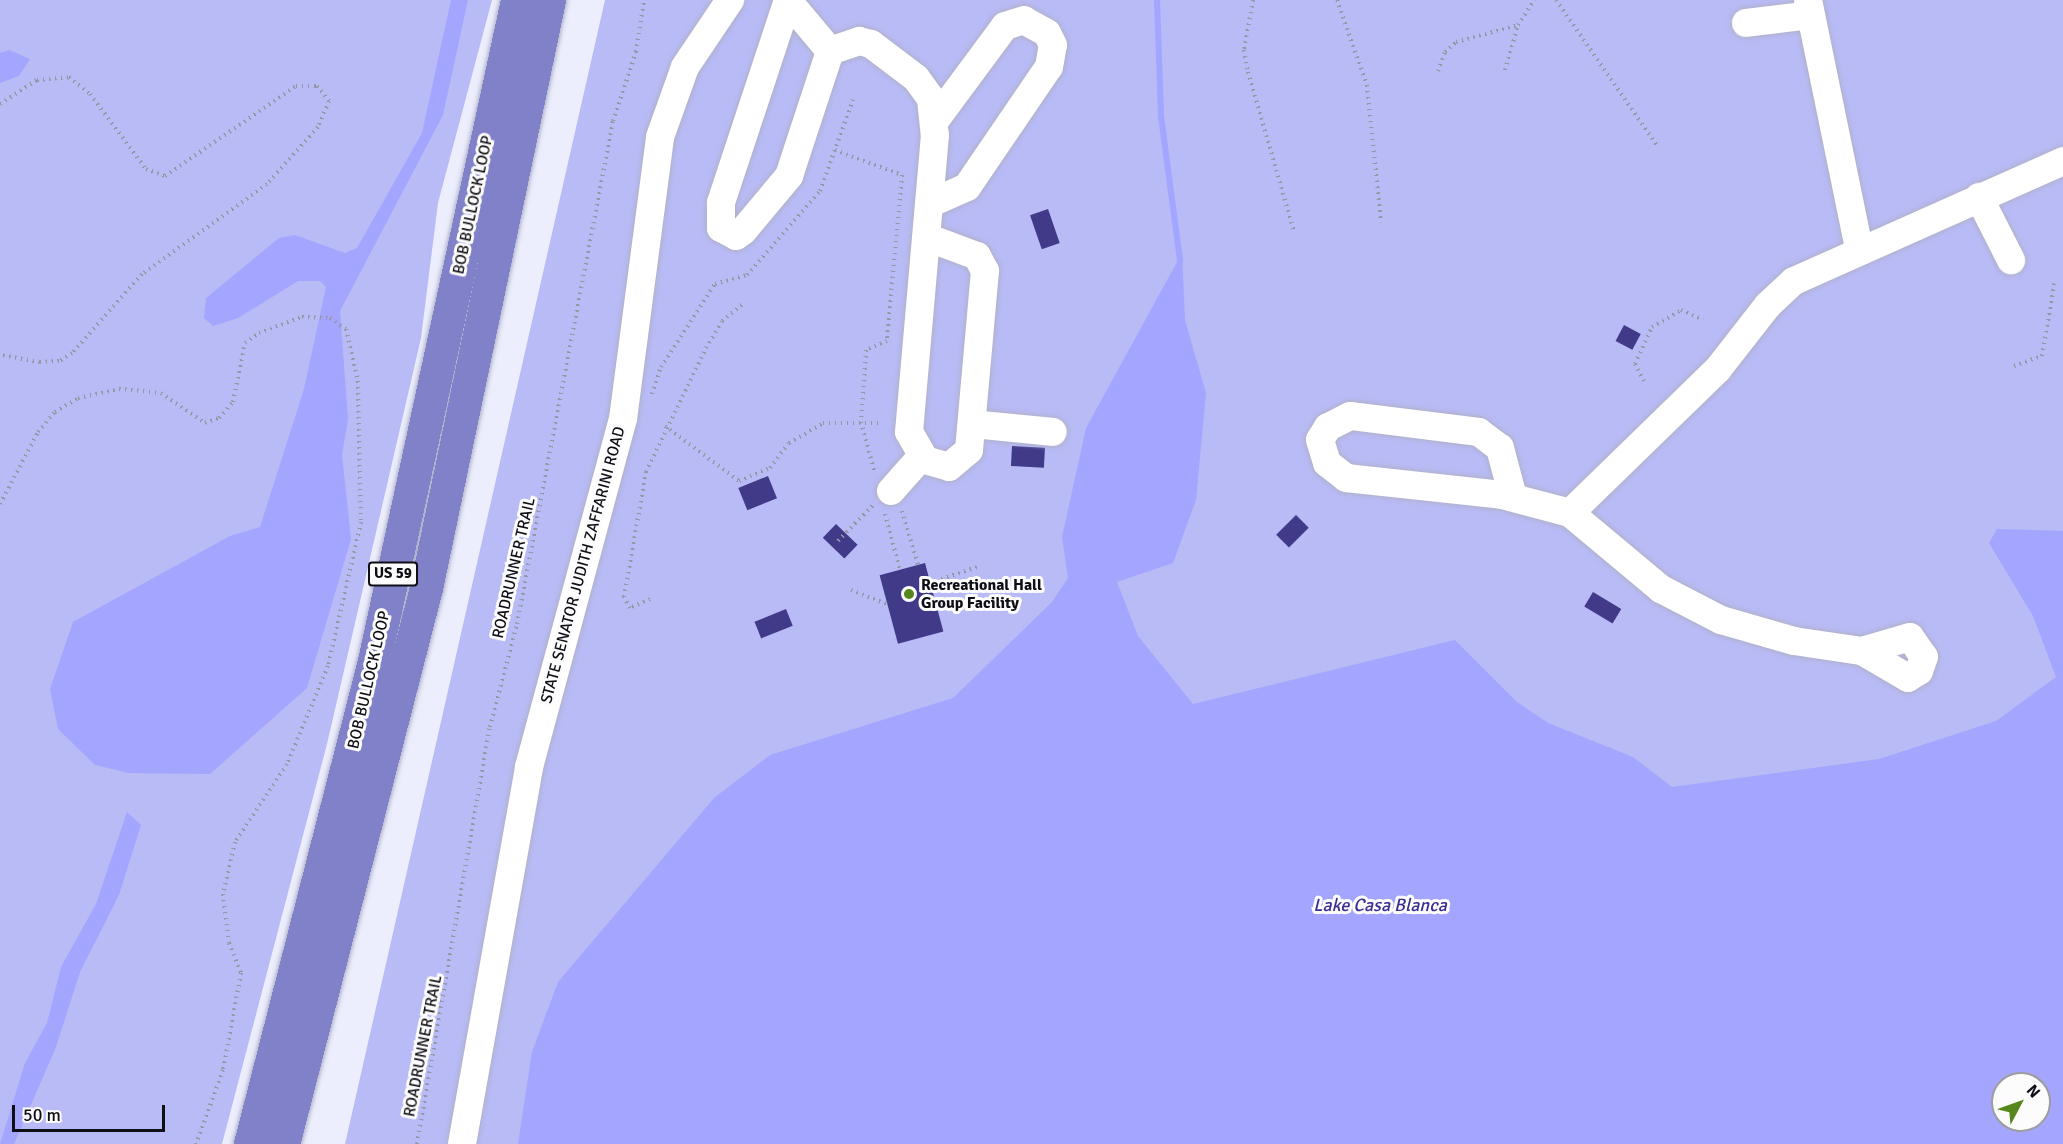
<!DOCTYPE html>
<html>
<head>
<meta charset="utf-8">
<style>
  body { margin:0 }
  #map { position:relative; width:2063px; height:1144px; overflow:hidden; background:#eceefd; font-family:Signika,sans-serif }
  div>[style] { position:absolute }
  .green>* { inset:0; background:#b8bbf5 }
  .water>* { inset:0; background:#a3a5fe }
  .stream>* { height:6px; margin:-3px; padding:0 3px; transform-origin:3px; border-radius:3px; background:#a3a5fe }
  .building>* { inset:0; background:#403a89; transform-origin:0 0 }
  .path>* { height:4px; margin-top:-2px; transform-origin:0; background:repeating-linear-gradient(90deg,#9597a3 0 1.5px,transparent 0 6px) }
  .roads { filter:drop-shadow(0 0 2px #b0b1ca) drop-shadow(0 0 2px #b0b1ca) }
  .minor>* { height:28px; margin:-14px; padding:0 14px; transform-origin:14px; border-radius:14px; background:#fff }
  .highway>* { height:33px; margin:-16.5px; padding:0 16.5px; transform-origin:16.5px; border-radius:16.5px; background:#8081c9 }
  .dots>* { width:16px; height:16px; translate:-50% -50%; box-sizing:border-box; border:3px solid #fcfcfc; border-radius:50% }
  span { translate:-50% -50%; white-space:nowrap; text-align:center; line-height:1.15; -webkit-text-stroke:6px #fcfcfc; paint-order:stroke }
  .shield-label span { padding:2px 4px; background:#fcfcfc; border:2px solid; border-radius:4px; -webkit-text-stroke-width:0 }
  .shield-label { font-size:15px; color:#0e0e16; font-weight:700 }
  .street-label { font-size:16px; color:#0e0e16 }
  .poi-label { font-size:16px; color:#0e0e16; font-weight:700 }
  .left { translate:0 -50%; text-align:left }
  .water-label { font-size:18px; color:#3b2e92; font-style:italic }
  .north { position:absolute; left:1991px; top:1072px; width:60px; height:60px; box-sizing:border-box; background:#fcfcfc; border:2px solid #9d9da0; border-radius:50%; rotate:49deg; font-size:16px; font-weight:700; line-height:24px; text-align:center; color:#0e0e16 }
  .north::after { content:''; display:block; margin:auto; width:21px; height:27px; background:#55871c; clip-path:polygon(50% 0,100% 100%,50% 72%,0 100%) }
  .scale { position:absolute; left:12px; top:1105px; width:153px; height:27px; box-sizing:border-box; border:3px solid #0e0e16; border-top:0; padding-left:8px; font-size:18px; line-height:21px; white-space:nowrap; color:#0e0e16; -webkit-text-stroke:4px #fcfcfc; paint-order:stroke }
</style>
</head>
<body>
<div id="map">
  <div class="green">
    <i style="clip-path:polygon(0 0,492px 0,438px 203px,421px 338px,327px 744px,222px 1144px,0 1144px)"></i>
    <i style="clip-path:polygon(evenodd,605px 0,2063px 0,2063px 1144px,345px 1144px,605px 0,2003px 1084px,2039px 1084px,2039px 1120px,2003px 1120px,2003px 1084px)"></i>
  </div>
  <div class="water">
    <i style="clip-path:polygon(451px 0,468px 0,443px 115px,340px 311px,348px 419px,342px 455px,351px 539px,307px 688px,210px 774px,129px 773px,95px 765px,58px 729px,50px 689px,73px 622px,230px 536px,260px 527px,304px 389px,326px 287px,320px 281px,298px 281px,238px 318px,213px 326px,204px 318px,206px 298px,279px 238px,295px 235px,345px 253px,357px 248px,422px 133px)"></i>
    <i style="clip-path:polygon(9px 50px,30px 59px,19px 76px,0 83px,0 53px)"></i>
    <i style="clip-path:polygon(evenodd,1182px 253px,1185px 320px,1206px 393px,1196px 500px,1173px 563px,1117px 582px,1138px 636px,1193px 704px,1455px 640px,1517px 702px,1548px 723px,1633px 757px,1672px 787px,1879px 759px,1996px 721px,2056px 677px,2033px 616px,1989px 543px,1997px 529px,2063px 531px,2063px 1144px,518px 1144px,532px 1052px,558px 982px,714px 798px,770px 755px,953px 698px,1052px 602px,1068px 578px,1062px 537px,1086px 428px,1182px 253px,2003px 1084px,2039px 1084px,2039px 1120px,2003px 1120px,2003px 1084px)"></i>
    <i style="clip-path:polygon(127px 812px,141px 825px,119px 895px,80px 972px,56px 1047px,14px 1144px,0 1144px,25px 1063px,47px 1023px,61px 967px,96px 904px)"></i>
  </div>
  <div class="stream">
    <i style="left:1157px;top:0;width:116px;rotate:88deg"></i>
    <i style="left:1161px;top:116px;width:146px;rotate:82.5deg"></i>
  </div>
  <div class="building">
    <i style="left:1048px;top:209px;width:36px;height:19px;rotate:71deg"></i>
    <i style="left:1624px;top:325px;width:19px;height:18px;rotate:28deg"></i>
    <i style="left:1012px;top:446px;width:33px;height:20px;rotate:3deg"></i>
    <i style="left:768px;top:476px;width:24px;height:32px;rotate:68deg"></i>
    <i style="left:1296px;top:515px;width:18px;height:28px;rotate:45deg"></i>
    <i style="left:836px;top:524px;width:30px;height:19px;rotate:44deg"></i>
    <i style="left:925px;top:563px;width:71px;height:47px;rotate:75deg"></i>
    <i style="left:1593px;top:592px;width:33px;height:17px;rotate:31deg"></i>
    <i style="left:786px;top:609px;width:18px;height:34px;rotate:68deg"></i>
  </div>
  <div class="path">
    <i style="left:1253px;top:0;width:51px;rotate:100.2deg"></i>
    <i style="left:1244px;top:50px;width:22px;rotate:80deg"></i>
    <i style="left:1248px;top:72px;width:166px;rotate:73.9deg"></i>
    <i style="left:1337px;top:0;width:90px;rotate:70.6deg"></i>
    <i style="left:1367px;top:85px;width:138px;rotate:84.2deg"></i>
    <i style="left:1556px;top:0;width:179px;rotate:55.2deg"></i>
    <i style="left:1505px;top:70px;width:47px;rotate:-73.9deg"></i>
    <i style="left:1518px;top:25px;width:30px;rotate:-57deg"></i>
    <i style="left:1438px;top:71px;width:20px;rotate:-70deg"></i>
    <i style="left:1445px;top:52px;width:15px;rotate:-42deg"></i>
    <i style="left:1456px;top:42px;width:64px;rotate:-15.3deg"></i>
    <i style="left:0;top:104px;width:44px;rotate:-33deg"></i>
    <i style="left:37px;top:80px;width:32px;rotate:-5deg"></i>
    <i style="left:69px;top:77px;width:27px;rotate:39deg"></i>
    <i style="left:90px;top:94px;width:94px;rotate:53.3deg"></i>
    <i style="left:146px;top:169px;width:20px;rotate:20deg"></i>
    <i style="left:165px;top:176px;width:159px;rotate:-34.5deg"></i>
    <i style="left:296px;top:86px;width:21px"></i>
    <i style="left:317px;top:86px;width:19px;rotate:51deg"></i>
    <i style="left:329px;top:101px;width:28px;rotate:113deg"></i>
    <i style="left:318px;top:127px;width:76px;rotate:131.8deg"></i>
    <i style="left:267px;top:184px;width:154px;rotate:144.2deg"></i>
    <i style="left:142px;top:274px;width:106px;rotate:131.5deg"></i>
    <i style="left:72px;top:353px;width:15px;rotate:148deg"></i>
    <i style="left:59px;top:361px;width:19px;rotate:177deg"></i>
    <i style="left:40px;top:362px;width:41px;rotate:-170.1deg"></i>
    <i style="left:835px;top:150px;width:72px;rotate:20.5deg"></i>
    <i style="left:902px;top:175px;width:167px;rotate:95.2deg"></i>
    <i style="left:887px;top:341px;width:23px;rotate:157deg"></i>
    <i style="left:866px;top:350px;width:72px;rotate:94deg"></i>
    <i style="left:861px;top:422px;width:54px;rotate:74.9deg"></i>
    <i style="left:2014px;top:366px;width:30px;rotate:-20deg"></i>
    <i style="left:2042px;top:356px;width:77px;rotate:-80.3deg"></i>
    <i style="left:1644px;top:381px;width:19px;rotate:-118deg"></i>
    <i style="left:1635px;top:364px;width:41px;rotate:-65.3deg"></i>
    <i style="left:1652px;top:327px;width:34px;rotate:-30deg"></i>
    <i style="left:1681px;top:310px;width:24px;rotate:24deg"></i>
    <i style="left:652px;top:394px;width:28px;rotate:-72deg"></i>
    <i style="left:661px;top:367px;width:99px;rotate:-57deg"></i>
    <i style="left:715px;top:284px;width:33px;rotate:-16deg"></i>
    <i style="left:747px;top:275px;width:111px;rotate:-49deg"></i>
    <i style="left:820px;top:191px;width:97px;rotate:-70.1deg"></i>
    <i style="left:665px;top:426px;width:92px;rotate:36.6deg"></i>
    <i style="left:739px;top:481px;width:34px;rotate:-23deg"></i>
    <i style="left:770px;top:468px;width:31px;rotate:-53deg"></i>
    <i style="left:789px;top:443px;width:39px;rotate:-30deg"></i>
    <i style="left:823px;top:423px;width:57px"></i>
    <i style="left:0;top:504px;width:81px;rotate:-62.2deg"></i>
    <i style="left:38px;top:432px;width:26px;rotate:-50deg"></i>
    <i style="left:55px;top:412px;width:27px;rotate:-31deg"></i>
    <i style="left:78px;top:398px;width:42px;rotate:-12.4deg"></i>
    <i style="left:119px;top:389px;width:42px;rotate:5.4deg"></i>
    <i style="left:161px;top:393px;width:53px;rotate:34.3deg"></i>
    <i style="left:205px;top:423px;width:15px;rotate:-20deg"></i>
    <i style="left:219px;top:418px;width:21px;rotate:-49deg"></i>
    <i style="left:233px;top:402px;width:60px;rotate:-78.5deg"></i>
    <i style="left:245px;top:343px;width:17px;rotate:-36deg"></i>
    <i style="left:259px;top:333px;width:46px;rotate:-20.4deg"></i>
    <i style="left:302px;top:317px;width:28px;rotate:2deg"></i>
    <i style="left:330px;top:318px;width:19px;rotate:35deg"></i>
    <i style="left:346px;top:329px;width:53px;rotate:77deg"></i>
    <i style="left:358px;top:381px;width:141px;rotate:88.8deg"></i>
    <i style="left:361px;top:522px;width:148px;rotate:102.9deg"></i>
    <i style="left:328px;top:666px;width:106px;rotate:112.7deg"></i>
    <i style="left:287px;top:764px;width:94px;rotate:123.7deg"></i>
    <i style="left:235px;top:842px;width:53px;rotate:103deg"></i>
    <i style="left:223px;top:894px;width:49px;rotate:83deg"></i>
    <i style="left:229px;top:943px;width:32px;rotate:68deg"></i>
    <i style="left:241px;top:973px;width:99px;rotate:100.5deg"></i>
    <i style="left:223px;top:1070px;width:79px;rotate:110deg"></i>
    <i style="left:902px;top:511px;width:56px;rotate:73.5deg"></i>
    <i style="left:885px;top:514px;width:58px;rotate:75deg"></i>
    <i style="left:838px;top:541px;width:52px;rotate:-45.8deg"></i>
    <i style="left:930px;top:583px;width:50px;rotate:-18.8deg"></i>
    <i style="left:851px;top:590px;width:40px;rotate:21deg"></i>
    <i style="left:650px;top:599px;width:22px;rotate:156deg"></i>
    <i style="left:630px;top:608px;width:13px;rotate:-119deg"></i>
    <i style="left:624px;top:597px;width:127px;rotate:-80deg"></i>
    <i style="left:646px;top:472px;width:138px;rotate:-64.2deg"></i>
    <i style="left:706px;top:348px;width:31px;rotate:-59deg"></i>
    <i style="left:722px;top:321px;width:28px;rotate:-39deg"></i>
    <i style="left:417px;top:1144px;width:423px;rotate:-80.1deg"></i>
    <i style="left:490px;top:727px;width:106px;rotate:-75.3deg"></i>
    <i style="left:517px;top:624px;width:512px;rotate:-79.19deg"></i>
    <i style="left:613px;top:121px;width:73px;rotate:-71.6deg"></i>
    <i style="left:636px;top:52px;width:53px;rotate:-81.3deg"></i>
  </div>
  <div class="roads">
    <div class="minor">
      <i style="left:788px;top:0;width:214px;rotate:108.3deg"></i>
      <i style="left:721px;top:203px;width:25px;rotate:90deg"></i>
      <i style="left:721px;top:228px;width:17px;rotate:28deg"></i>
      <i style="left:736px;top:236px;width:9px;rotate:-36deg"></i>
      <i style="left:743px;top:231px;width:72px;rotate:-50.1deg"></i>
      <i style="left:789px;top:176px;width:132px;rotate:-71.8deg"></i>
      <i style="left:830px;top:51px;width:31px;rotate:-19deg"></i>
      <i style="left:859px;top:41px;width:12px;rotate:14deg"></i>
      <i style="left:871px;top:44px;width:56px;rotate:37.1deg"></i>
      <i style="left:916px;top:78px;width:26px;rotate:54deg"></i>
      <i style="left:931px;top:99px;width:36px;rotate:84deg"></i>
      <i style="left:935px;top:135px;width:298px;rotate:95deg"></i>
      <i style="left:909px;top:432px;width:32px;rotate:60deg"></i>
      <i style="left:925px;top:460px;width:25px;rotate:16deg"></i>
      <i style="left:949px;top:467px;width:26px;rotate:-40deg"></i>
      <i style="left:969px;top:450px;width:180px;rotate:-84.9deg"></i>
      <i style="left:985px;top:271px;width:17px;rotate:-118deg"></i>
      <i style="left:977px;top:256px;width:54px;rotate:-159.6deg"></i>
      <i style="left:1808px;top:0;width:253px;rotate:78.4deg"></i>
      <i style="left:789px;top:2px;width:64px;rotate:50.1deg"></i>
      <i style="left:1746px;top:23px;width:65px;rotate:-7deg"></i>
      <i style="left:1979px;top:197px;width:71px;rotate:63.1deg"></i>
      <i style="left:929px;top:204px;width:42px;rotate:-24.1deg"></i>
      <i style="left:967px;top:187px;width:145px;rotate:-55.7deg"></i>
      <i style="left:1049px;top:67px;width:22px;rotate:-80deg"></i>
      <i style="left:1053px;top:45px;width:13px;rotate:-117deg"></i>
      <i style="left:1047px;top:33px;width:26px;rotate:-151deg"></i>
      <i style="left:1024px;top:20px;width:20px;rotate:162deg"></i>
      <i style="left:1005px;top:26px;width:119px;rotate:126.5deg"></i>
      <i style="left:972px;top:424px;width:81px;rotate:5.6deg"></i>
      <i style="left:891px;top:491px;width:47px;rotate:-48.5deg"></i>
      <i style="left:1513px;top:497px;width:51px;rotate:-104.9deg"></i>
      <i style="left:1500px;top:448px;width:26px;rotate:-143deg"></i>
      <i style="left:1479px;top:432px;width:130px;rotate:-172.9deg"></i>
      <i style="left:1350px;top:416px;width:25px;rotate:153deg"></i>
      <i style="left:1328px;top:427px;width:15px;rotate:122deg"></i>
      <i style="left:1320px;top:440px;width:24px;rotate:73deg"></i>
      <i style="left:1327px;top:463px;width:24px;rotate:38deg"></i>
      <i style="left:1346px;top:478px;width:157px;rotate:6.2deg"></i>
      <i style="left:1502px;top:495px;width:70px;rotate:14.8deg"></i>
      <i style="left:1570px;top:513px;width:119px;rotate:39.9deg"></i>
      <i style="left:1661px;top:589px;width:68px;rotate:27.3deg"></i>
      <i style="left:1721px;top:620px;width:76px;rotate:16deg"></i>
      <i style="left:1794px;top:641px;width:69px;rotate:8.4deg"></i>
      <i style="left:1862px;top:651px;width:50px;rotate:-16.3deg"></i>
      <i style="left:1910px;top:637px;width:24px;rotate:55deg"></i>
      <i style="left:1924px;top:657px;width:15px;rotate:110deg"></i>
      <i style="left:1919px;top:671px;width:13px;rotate:148deg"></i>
      <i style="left:1908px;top:678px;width:53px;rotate:-149.6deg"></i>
      <i style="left:1570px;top:513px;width:206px;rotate:-44.2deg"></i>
      <i style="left:1718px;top:369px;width:81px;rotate:-52deg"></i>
      <i style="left:1768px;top:305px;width:35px;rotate:-43deg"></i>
      <i style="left:1794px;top:281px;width:295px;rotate:-24deg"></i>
      <i style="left:462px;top:1144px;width:383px;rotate:-79.9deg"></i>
      <i style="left:529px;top:767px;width:360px;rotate:-74.9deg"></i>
      <i style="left:623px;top:419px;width:284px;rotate:-82.5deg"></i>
      <i style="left:660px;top:137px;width:74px;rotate:-70.3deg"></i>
      <i style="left:685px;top:67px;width:81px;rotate:-56.1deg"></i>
    </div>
    <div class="highway">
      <i style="left:250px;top:1144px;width:499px;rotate:-75.6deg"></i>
      <i style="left:374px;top:661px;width:676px;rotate:-77.79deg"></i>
      <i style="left:283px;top:1144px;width:574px;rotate:-75.58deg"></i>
      <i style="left:426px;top:588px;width:601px;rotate:-78.19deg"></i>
    </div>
  </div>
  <div class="dots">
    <i style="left:909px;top:594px;background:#55871c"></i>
  </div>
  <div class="shield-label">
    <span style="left:393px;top:574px">US 59</span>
  </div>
  <div class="street-label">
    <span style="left:473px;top:205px;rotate:-78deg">BOB BULLOCK LOOP</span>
    <span style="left:583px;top:565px;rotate:-75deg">STATE SENATOR JUDITH ZAFFARINI ROAD</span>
    <span style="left:514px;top:568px;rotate:-77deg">ROADRUNNER TRAIL</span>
    <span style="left:369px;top:680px;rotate:-77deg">BOB BULLOCK LOOP</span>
    <span style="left:423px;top:1046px;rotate:-79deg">ROADRUNNER TRAIL</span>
  </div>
  <div class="poi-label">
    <span class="left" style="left:921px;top:594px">Recreational Hall<br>Group Facility</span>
  </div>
  <div class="water-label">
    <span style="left:1380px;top:905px">Lake Casa Blanca</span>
  </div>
  <div class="north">N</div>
  <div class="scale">50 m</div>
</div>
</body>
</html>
